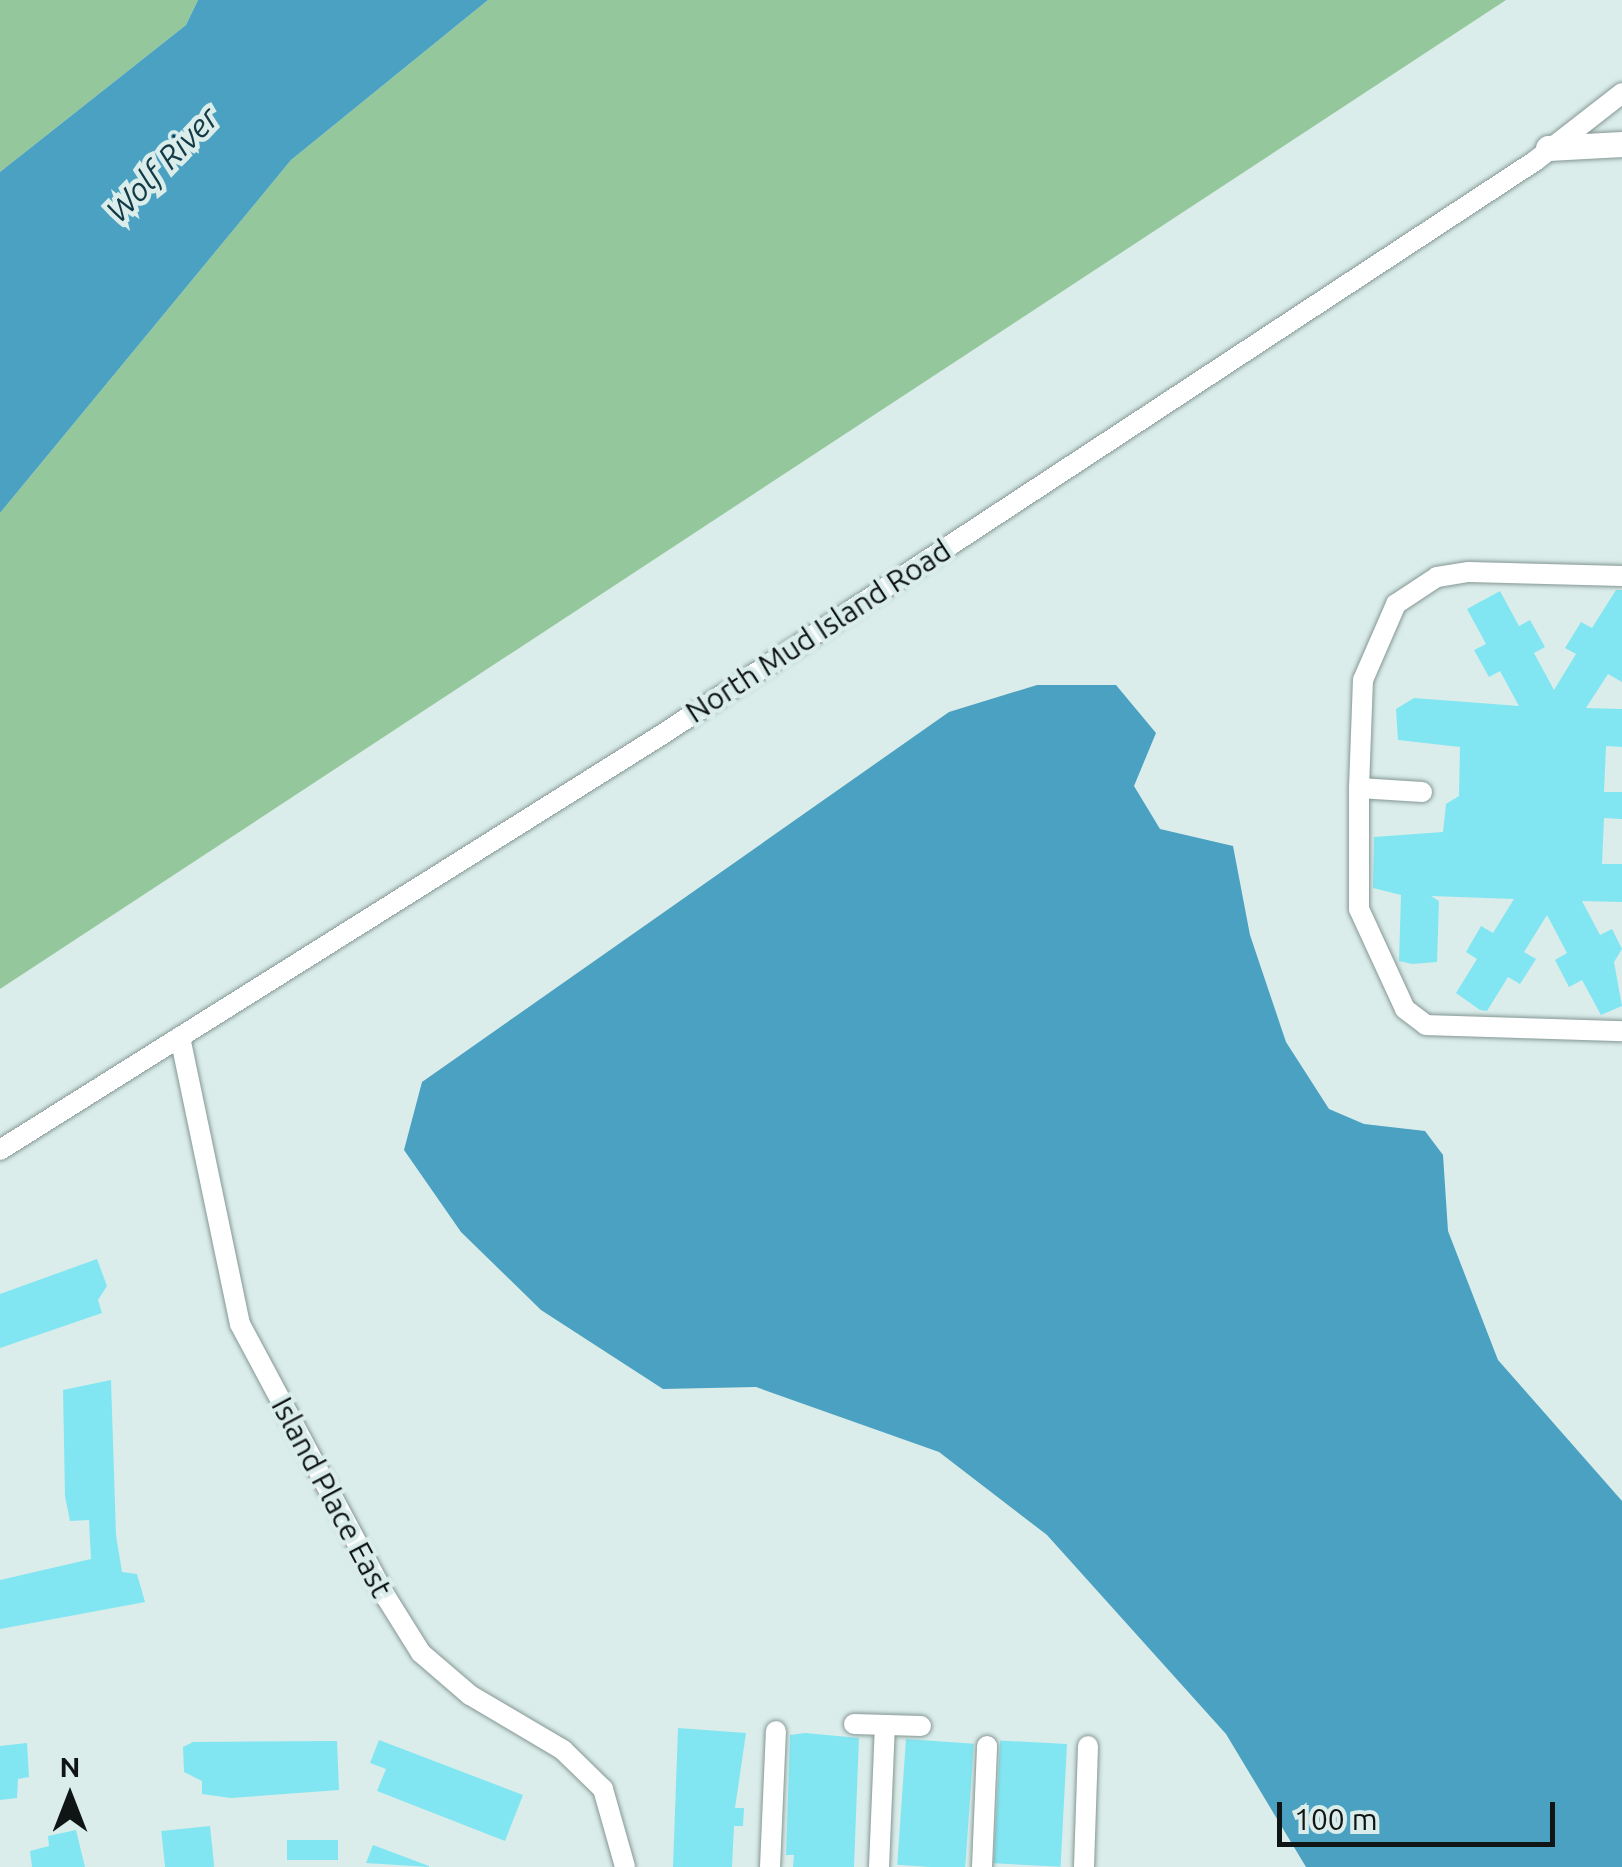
<!DOCTYPE html>
<html>
<head>
<meta charset="utf-8">
<style>
  body { margin:0 }
  #map { position:relative; width:1622px; height:1867px; overflow:hidden; background:#daedea; font-family:Ubuntu,sans-serif }
  div>[style] { position:absolute }
  .green>* { inset:0; background:#95c79d }
  .water>* { inset:0; background:#4aa1c1 }
  .building>* { inset:0; background:#82e6f2; transform-origin:0 0 }
  .roads { filter:drop-shadow(0 0 2px #859794) drop-shadow(0 0 2px #859794) }
  .minor>* { height:20px; margin:-10px; padding:0 10px; transform-origin:10px; border-radius:10px; background:#fff }
  .major>* { height:25px; margin:-12.5px; padding:0 12.5px; transform-origin:12.5px; border-radius:12.5px; background:#fff }
  span { translate:-50% -50%; white-space:nowrap; text-align:center; line-height:1.15; -webkit-text-stroke:9px #daedea; paint-order:stroke }
  .street-label { font-size:30px; color:#0f1515 }
  .water-label { font-size:32px; color:#123a47; font-style:italic }
  .north { position:absolute; left:20px; top:1747px; width:100px; height:100px; -webkit-text-stroke:8px #daedea; paint-order:stroke; rotate:0deg; font-size:28px; font-weight:700; line-height:40px; text-align:center; color:#0f1515 }
  .north::after { content:''; display:block; margin:auto; width:35px; height:45px; background:#0f1515; clip-path:polygon(50% 0,100% 100%,50% 72%,0 100%) }
  .scale { position:absolute; left:1277px; top:1802px; width:278px; height:45px; box-sizing:border-box; border:5px solid #0f1515; border-top:0; padding-left:12px; font-size:30px; line-height:35px; white-space:nowrap; color:#0f1515; -webkit-text-stroke:8px #daedea; paint-order:stroke }
</style>
</head>
<body>
<div id="map">
  <div class="green">
    <i style="clip-path:polygon(0 0,198px 0,186px 25px,0 172px)"></i>
    <i style="clip-path:polygon(488px 0,1506px 0,0 989px,0 513px,291px 160px)"></i>
  </div>
  <div class="water">
    <i style="clip-path:polygon(198px 0,488px 0,291px 160px,0 513px,0 172px,186px 25px)"></i>
    <i style="clip-path:polygon(1037px 685px,1116px 685px,1156px 733px,1134px 786px,1160px 829px,1233px 846px,1250px 935px,1286px 1042px,1329px 1109px,1364px 1124px,1425px 1131px,1443px 1155px,1448px 1231px,1498px 1360px,1622px 1501px,1622px 1867px,1306px 1867px,1226px 1734px,1047px 1535px,939px 1452px,756px 1387px,663px 1389px,541px 1310px,461px 1232px,404px 1150px,422px 1082px,949px 712px)"></i>
  </div>
  <div class="building">
    <i style="clip-path:polygon(1616px 590px,1622px 590px,1622px 682px,1608px 674px,1586px 708px,1622px 709px,1622px 747px,1606px 746px,1604px 792px,1622px 792px,1622px 819px,1604px 818px,1602px 864px,1622px 864px,1622px 902px,1582px 901px,1600px 935px,1612px 929px,1622px 949px,1614px 962px,1622px 1006px,1601px 1015px,1582px 980px,1569px 987px,1555px 960px,1567px 953px,1547px 915px,1524px 952px,1536px 959px,1520px 984px,1508px 977px,1487px 1011px,1480px 1010px,1456px 993px,1477px 959px,1466px 952px,1481px 926px,1493px 933px,1514px 899px,1431px 896px,1439px 901px,1437px 962px,1412px 964px,1399px 961px,1401px 895px,1373px 888px,1374px 837px,1443px 832px,1446px 804px,1459px 796px,1460px 747px,1398px 740px,1396px 709px,1414px 698px,1519px 706px,1500px 671px,1489px 677px,1474px 650px,1486px 644px,1467px 609px,1500px 591px,1519px 626px,1530px 620px,1545px 647px,1534px 653px,1554px 690px,1576px 654px,1565px 648px,1581px 622px,1592px 628px)"></i>
    <i style="clip-path:polygon(97px 1259px,107px 1286px,98px 1300px,102px 1313px,0 1348px,0 1294px)"></i>
    <i style="clip-path:polygon(111px 1380px,116px 1535px,122px 1572px,137px 1574px,145px 1602px,0 1629px,0 1580px,91px 1559px,89px 1520px,70px 1521px,65px 1496px,63px 1390px)"></i>
    <i style="clip-path:polygon(678px 1728px,746px 1733px,735px 1808px,744px 1808px,743px 1826px,734px 1826px,732px 1867px,673px 1867px)"></i>
    <i style="clip-path:polygon(805px 1733px,859px 1738px,854px 1867px,793px 1867px,794px 1855px,786px 1855px,790px 1735px)"></i>
    <i style="left:906px;top:1739px;width:68px;height:126px;rotate:4deg"></i>
    <i style="clip-path:polygon(379px 1740px,523px 1795px,505px 1841px,377px 1791px,386px 1769px,370px 1763px)"></i>
    <i style="clip-path:polygon(337px 1741px,339px 1790px,231px 1798px,202px 1794px,202px 1781px,184px 1772px,183px 1747px,193px 1742px)"></i>
    <i style="clip-path:polygon(27px 1743px,29px 1777px,18px 1779px,17px 1798px,0 1800px,0 1746px)"></i>
    <i style="left:1067px;top:1744px;width:123px;height:67px;rotate:93deg"></i>
    <i style="left:210px;top:1826px;width:41px;height:49px;rotate:84deg"></i>
    <i style="clip-path:polygon(76px 1830px,85px 1867px,32px 1867px,30px 1851px,49px 1846px,48px 1836px)"></i>
    <i style="left:338px;top:1840px;width:20px;height:51px;rotate:90deg"></i>
    <i style="clip-path:polygon(373px 1845px,429px 1866px,429px 1867px,366px 1863px)"></i>
  </div>
  <div class="roads">
    <div class="minor">
      <i style="left:1359px;top:788px;width:121px;rotate:90deg"></i>
      <i style="left:1359px;top:909px;width:110px;rotate:65.3deg"></i>
      <i style="left:1405px;top:1009px;width:26px;rotate:37deg"></i>
      <i style="left:1426px;top:1025px;width:196px;rotate:1.8deg"></i>
      <i style="left:1422px;top:792px;width:63px;rotate:-176.4deg"></i>
      <i style="left:1359px;top:788px;width:108px;rotate:-87.9deg"></i>
      <i style="left:1363px;top:680px;width:83px;rotate:-66.5deg"></i>
      <i style="left:1396px;top:604px;width:49px;rotate:-33.4deg"></i>
      <i style="left:1437px;top:577px;width:32px;rotate:-9deg"></i>
      <i style="left:1469px;top:572px;width:153px;rotate:1.5deg"></i>
      <i style="left:180px;top:1037px;width:293px;rotate:78.2deg"></i>
      <i style="left:240px;top:1324px;width:310px;rotate:61.9deg"></i>
      <i style="left:386px;top:1597px;width:66px;rotate:58deg"></i>
      <i style="left:421px;top:1653px;width:65px;rotate:40.6deg"></i>
      <i style="left:470px;top:1695px;width:108px;rotate:30.6deg"></i>
      <i style="left:563px;top:1750px;width:56px;rotate:44.3deg"></i>
      <i style="left:603px;top:1789px;width:81px;rotate:74.2deg"></i>
      <i style="left:0;top:1150px;width:786px;rotate:-32.11deg"></i>
      <i style="left:666px;top:732px;width:1040px;rotate:-33.31deg"></i>
      <i style="left:1535px;top:161px;width:110px;rotate:-38deg"></i>
      <i style="left:854px;top:1724px;width:67px;rotate:1.7deg"></i>
      <i style="left:770px;top:1867px;width:136px;rotate:-87.5deg"></i>
      <i style="left:879px;top:1867px;width:142px;rotate:-87.6deg"></i>
      <i style="left:982px;top:1867px;width:121px;rotate:-87.6deg"></i>
      <i style="left:1084px;top:1867px;width:121px;rotate:-88.1deg"></i>
    </div>
    <div class="major">
      <i style="left:1548px;top:148px;width:74px;rotate:-3.1deg"></i>
    </div>
  </div>
  <div class="street-label">
    <span style="left:818px;top:631px;rotate:-33deg">North Mud Island Road</span>
    <span style="left:332px;top:1497px;rotate:62deg">Island Place East</span>
  </div>
  <div class="water-label">
    <span style="left:162px;top:164px;rotate:-46deg">Wolf River</span>
  </div>
  <div class="north">N</div>
  <div class="scale">100 m</div>
</div>
</body>
</html>
